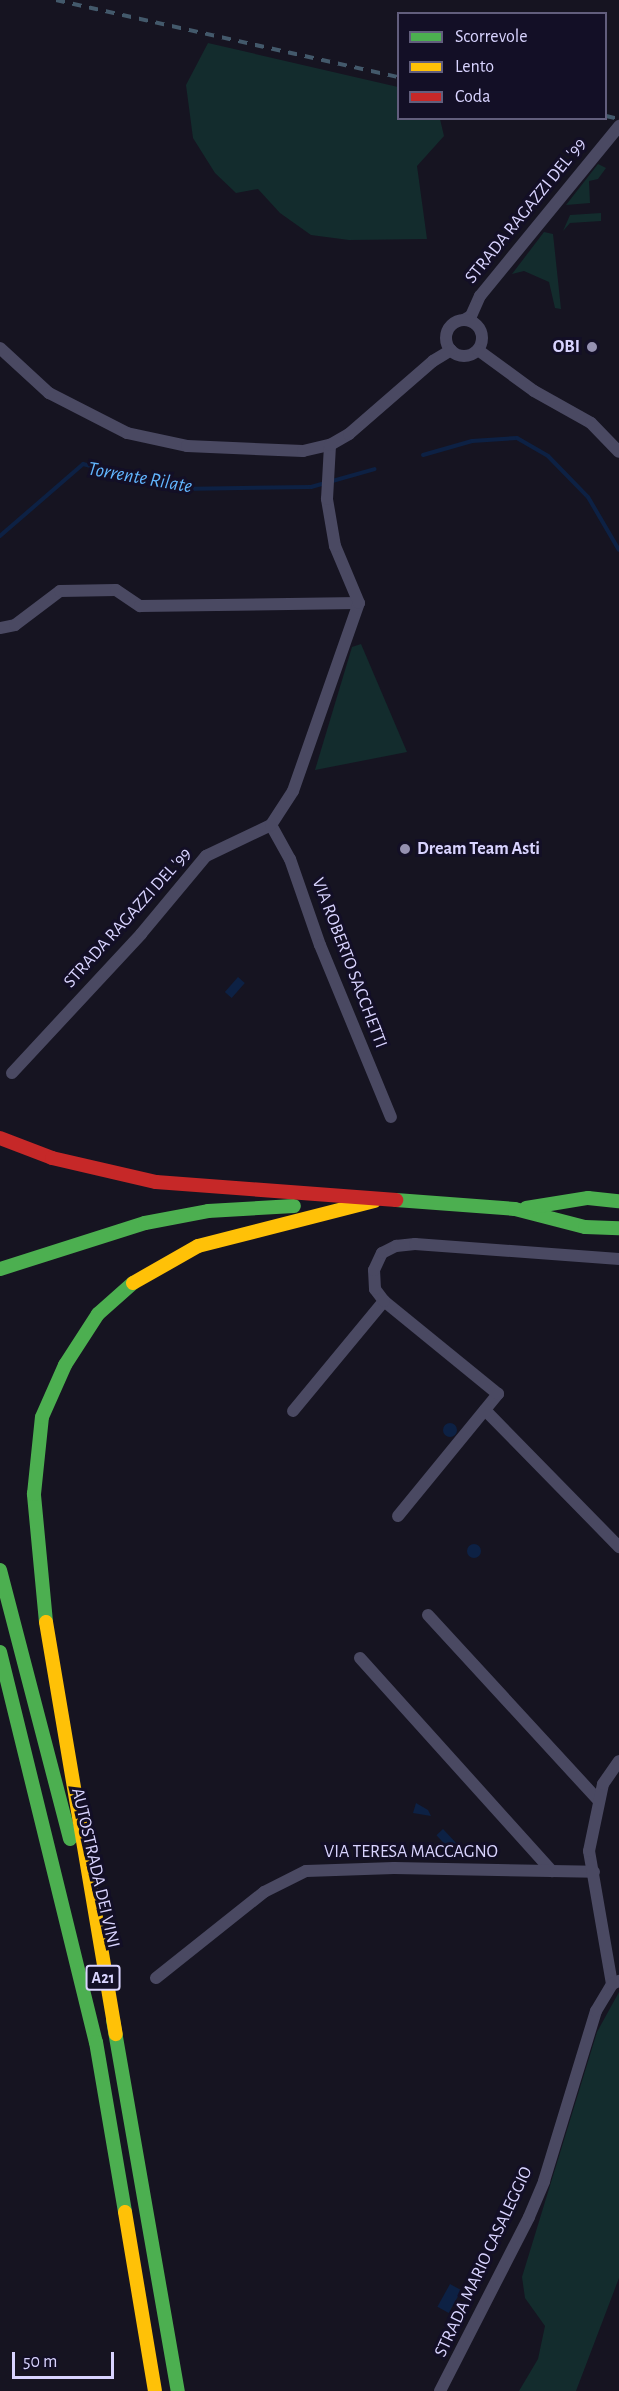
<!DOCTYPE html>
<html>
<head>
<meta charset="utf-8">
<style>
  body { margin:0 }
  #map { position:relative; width:619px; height:2391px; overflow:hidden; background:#161421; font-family:"Alegreya Sans",sans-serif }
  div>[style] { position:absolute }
  .green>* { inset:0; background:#132c2d }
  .water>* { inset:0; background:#0d2144; transform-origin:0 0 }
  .round { border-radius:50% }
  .stream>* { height:4px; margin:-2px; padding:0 2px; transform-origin:2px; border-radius:2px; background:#0d2144 }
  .street>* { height:12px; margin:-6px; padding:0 6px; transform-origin:6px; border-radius:6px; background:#4a4962 }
  .street>.ring { margin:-6px; padding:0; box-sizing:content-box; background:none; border:12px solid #4a4962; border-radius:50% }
  .fast>* { height:14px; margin:-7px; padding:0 7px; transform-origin:7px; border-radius:7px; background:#4caf50 }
  .slow>* { height:14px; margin:-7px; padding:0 7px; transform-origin:7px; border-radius:7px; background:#ffc107 }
  .jam>* { height:14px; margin:-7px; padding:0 7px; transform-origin:7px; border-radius:7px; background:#c62828 }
  .rail>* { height:4px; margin-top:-2px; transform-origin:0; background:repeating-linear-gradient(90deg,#43596b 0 9px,transparent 0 17px) }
  .dots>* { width:16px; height:16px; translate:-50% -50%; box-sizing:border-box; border:3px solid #130f26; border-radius:50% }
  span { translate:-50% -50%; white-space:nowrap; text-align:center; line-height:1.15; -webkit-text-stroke:6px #130f26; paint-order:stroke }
  .shield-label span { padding:2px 4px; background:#130f26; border:2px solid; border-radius:4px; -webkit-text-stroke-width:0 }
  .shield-label { font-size:16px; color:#d9d4ff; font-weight:700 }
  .street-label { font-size:18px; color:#d9d4ff }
  .poi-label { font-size:18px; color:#d9d4ff; font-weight:700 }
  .right { translate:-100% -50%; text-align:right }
  .left { translate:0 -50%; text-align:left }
  .water-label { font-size:20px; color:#62b6ff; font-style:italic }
  .legend { position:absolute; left:397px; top:12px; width:210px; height:108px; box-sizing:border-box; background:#130f26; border:2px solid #625e7d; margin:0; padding:8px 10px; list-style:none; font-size:18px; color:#d9d4ff }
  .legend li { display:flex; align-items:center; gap:12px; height:30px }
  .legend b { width:30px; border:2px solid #625e7d }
  .scale { position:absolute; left:12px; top:2352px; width:102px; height:27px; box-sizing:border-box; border:3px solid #d9d4ff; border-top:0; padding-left:8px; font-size:18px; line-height:21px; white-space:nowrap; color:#d9d4ff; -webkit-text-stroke:4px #130f26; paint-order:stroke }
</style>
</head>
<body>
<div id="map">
  <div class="green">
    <i style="clip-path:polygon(208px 43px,398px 87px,398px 118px,440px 119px,444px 136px,417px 166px,427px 239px,349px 240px,311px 235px,280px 213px,258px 189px,236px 193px,215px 173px,193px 138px,186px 85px)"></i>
    <i style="clip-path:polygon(598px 164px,606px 168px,598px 179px,589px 181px,590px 203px,566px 205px)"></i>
    <i style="clip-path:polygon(601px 213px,601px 221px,570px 223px,563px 231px,570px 215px)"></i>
    <i style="clip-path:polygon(544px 232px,553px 234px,561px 309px,555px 308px,549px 282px,524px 271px,512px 274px)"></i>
    <i style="clip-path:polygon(361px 644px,407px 752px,315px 770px,352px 647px)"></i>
    <i style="clip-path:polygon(619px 1992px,619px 2278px,576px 2391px,519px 2391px,538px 2359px,545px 2326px,525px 2298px,522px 2277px,597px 2032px)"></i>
  </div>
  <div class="water">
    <i style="left:238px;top:977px;width:9px;height:20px;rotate:41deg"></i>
    <i class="round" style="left:443px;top:1423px;width:14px;height:14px"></i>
    <i class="round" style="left:467px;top:1544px;width:14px;height:14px"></i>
    <i style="clip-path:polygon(416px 1803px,428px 1810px,431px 1816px,413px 1813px)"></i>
    <i style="left:443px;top:1829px;width:21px;height:9px;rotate:47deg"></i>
    <i style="left:450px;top:2284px;width:13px;height:26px;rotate:29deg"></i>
  </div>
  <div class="stream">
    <i style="left:423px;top:455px;width:51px;rotate:-15.9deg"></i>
    <i style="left:472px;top:441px;width:45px;rotate:-3.8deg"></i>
    <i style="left:517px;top:438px;width:36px;rotate:30deg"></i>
    <i style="left:548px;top:456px;width:57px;rotate:45.7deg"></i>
    <i style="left:588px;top:497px;width:61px;rotate:59.7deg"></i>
    <i style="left:0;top:536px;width:110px;rotate:-40.9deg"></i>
    <i style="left:83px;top:464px;width:99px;rotate:14.6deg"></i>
    <i style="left:179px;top:489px;width:132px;rotate:-0.9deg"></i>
    <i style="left:311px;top:487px;width:66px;rotate:-15.7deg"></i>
  </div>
  <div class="street">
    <i style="left:464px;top:320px;width:8px;rotate:-30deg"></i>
    <i style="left:471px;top:316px;width:22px;rotate:-66deg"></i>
    <i style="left:480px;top:296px;width:220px;rotate:-50.7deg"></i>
    <i class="ring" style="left:446px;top:320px;width:24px;height:24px"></i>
    <i style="left:0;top:348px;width:67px;rotate:42.6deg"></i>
    <i style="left:49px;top:393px;width:88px;rotate:27.1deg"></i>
    <i style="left:127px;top:433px;width:61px;rotate:12.2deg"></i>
    <i style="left:187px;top:446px;width:116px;rotate:2.5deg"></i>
    <i style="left:303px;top:451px;width:28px;rotate:-13deg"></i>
    <i style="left:478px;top:350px;width:69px;rotate:36.2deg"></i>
    <i style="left:534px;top:391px;width:65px;rotate:29.3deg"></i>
    <i style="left:591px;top:423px;width:40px;rotate:46deg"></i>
    <i style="left:0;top:628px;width:15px;rotate:-11deg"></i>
    <i style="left:15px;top:625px;width:56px;rotate:-37.1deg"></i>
    <i style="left:60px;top:591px;width:56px;rotate:-1deg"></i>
    <i style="left:116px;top:590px;width:29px;rotate:34deg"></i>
    <i style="left:140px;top:606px;width:219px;rotate:-0.8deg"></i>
    <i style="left:271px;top:825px;width:39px;rotate:61deg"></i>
    <i style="left:290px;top:859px;width:91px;rotate:70.8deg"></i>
    <i style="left:320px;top:945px;width:186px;rotate:67.6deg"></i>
    <i style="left:12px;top:1073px;width:190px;rotate:-47.1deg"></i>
    <i style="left:141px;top:934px;width:102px;rotate:-50.2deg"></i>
    <i style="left:206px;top:856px;width:72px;rotate:-25.5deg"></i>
    <i style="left:271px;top:825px;width:40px;rotate:-57.1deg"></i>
    <i style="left:293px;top:791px;width:199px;rotate:-70.7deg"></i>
    <i style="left:359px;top:603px;width:62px;rotate:-112.8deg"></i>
    <i style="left:335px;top:546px;width:48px;rotate:-99.7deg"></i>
    <i style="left:327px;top:499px;width:54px;rotate:-86.8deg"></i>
    <i style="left:330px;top:445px;width:22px;rotate:-30deg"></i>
    <i style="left:349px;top:434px;width:111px;rotate:-41deg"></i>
    <i style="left:433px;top:361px;width:21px;rotate:-31deg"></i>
    <i style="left:485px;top:1410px;width:192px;rotate:45.6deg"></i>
    <i style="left:293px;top:1411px;width:143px;rotate:-50.4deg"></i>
    <i style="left:398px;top:1516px;width:158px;rotate:-50.7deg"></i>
    <i style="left:498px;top:1394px;width:147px;rotate:-140.8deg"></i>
    <i style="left:384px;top:1301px;width:15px;rotate:-127deg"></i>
    <i style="left:375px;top:1289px;width:19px;rotate:-93deg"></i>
    <i style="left:374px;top:1270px;width:19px;rotate:-65deg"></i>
    <i style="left:382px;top:1253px;width:16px;rotate:-27deg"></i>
    <i style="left:396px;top:1246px;width:19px;rotate:-6deg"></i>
    <i style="left:415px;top:1244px;width:205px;rotate:4.2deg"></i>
    <i style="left:428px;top:1615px;width:251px;rotate:47.4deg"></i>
    <i style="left:360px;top:1658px;width:287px;rotate:48deg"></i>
    <i style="left:156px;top:1978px;width:138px;rotate:-38.5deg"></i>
    <i style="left:264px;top:1892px;width:47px;rotate:-26.6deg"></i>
    <i style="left:306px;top:1871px;width:88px;rotate:-2deg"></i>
    <i style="left:394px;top:1868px;width:200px;rotate:1.1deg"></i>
    <i style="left:612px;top:1984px;width:135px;rotate:-99.8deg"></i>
    <i style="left:589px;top:1851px;width:68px;rotate:-78.2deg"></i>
    <i style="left:603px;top:1784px;width:28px;rotate:-55deg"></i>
    <i style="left:440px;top:2391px;width:195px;rotate:-62.9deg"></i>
    <i style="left:529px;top:2217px;width:39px;rotate:-67deg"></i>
    <i style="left:544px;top:2181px;width:178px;rotate:-73deg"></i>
    <i style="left:596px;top:2011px;width:31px;rotate:-59deg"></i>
    <i style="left:612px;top:1984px;width:8px;rotate:-23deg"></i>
  </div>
  <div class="fast">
    <i style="left:396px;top:1200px;width:119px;rotate:4.3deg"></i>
    <i style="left:515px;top:1209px;width:72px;rotate:14.4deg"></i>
    <i style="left:585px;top:1227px;width:34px;rotate:2deg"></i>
    <i style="left:526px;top:1208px;width:63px;rotate:-9.2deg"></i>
    <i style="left:588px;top:1198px;width:31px;rotate:6deg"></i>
    <i style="left:0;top:1269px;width:152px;rotate:-17.6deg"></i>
    <i style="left:145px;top:1223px;width:64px;rotate:-10.8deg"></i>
    <i style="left:208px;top:1211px;width:86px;rotate:-3.3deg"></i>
    <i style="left:0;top:1570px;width:278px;rotate:75.4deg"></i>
    <i style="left:46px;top:1622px;width:129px;rotate:-95.4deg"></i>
    <i style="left:34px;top:1494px;width:77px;rotate:-84.1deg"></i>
    <i style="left:42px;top:1417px;width:57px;rotate:-66.1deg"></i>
    <i style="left:65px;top:1365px;width:61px;rotate:-57.1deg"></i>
    <i style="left:98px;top:1314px;width:47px;rotate:-41.5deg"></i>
    <i style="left:0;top:1652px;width:402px;rotate:76.2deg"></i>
    <i style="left:96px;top:2042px;width:172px;rotate:80.3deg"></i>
    <i style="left:113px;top:2020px;width:377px;rotate:80.1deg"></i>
  </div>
  <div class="slow">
    <i style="left:133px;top:1283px;width:75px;rotate:-29.6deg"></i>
    <i style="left:198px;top:1246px;width:182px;rotate:-14.3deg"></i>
    <i style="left:46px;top:1622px;width:418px;rotate:80.4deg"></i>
    <i style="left:125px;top:2212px;width:181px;rotate:80.5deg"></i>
  </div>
  <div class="jam">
    <i style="left:0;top:1138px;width:56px;rotate:21deg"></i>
    <i style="left:52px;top:1158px;width:107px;rotate:13deg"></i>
    <i style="left:156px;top:1182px;width:241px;rotate:4.3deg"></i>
  </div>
  <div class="rail">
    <i style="left:56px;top:0;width:351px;rotate:12.7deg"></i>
    <i style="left:606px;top:116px;width:13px;rotate:13deg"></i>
  </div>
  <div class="dots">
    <i style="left:592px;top:347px;background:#9591b1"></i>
    <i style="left:405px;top:849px;background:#9591b1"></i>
  </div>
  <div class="shield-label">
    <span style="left:103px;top:1978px">A21</span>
  </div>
  <div class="street-label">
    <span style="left:526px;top:211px;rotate:-51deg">STRADA RAGAZZI DEL '99</span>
    <span style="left:128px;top:918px;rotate:-48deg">STRADA RAGAZZI DEL '99</span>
    <span style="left:349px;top:963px;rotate:69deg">VIA ROBERTO SACCHETTI</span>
    <span style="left:411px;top:1852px">VIA TERESA MACCAGNO</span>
    <span style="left:95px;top:1868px;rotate:77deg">AUTOSTRADA DEI VINI</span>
    <span style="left:484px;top:2262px;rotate:-65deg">STRADA MARIO CASALEGGIO</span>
  </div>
  <div class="poi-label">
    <span class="right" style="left:580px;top:347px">OBI</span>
    <span class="left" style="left:417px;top:849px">Dream Team Asti</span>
  </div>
  <div class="water-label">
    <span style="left:140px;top:478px;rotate:10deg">Torrente Rilate</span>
  </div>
  <ul class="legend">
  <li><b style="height:8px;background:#4caf50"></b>Scorrevole</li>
  <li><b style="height:8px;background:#ffc107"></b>Lento</li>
  <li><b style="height:8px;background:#c62828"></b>Coda</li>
  </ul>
  <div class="scale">50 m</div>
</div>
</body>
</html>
